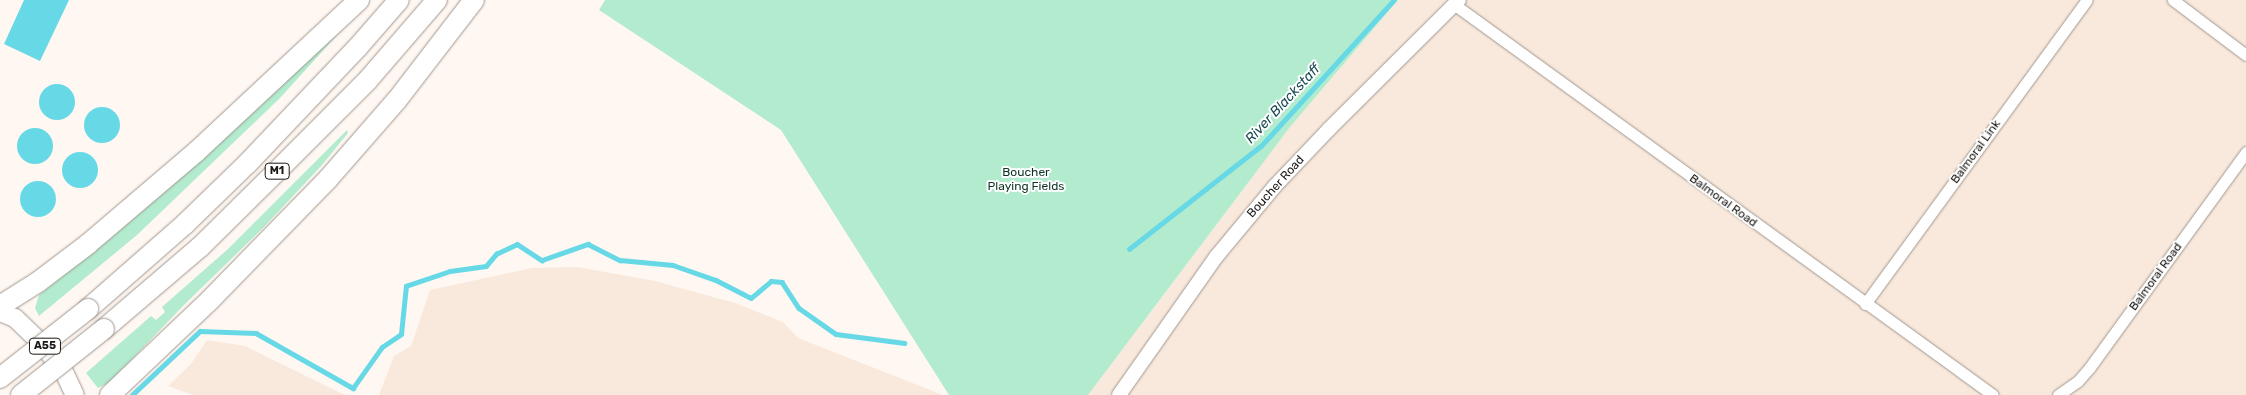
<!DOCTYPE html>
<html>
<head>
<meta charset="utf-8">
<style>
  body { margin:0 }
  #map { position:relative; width:2246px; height:395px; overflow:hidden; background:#fff7f1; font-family:Rubik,sans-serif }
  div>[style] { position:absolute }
  .built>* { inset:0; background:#f9e9dc }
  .green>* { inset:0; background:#b2ebce }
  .water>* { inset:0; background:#67d8e6 }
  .round { border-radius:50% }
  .stream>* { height:4.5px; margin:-2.25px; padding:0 2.25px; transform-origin:2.25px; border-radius:2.25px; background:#67d8e6 }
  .roads { filter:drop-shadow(0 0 1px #a09790) drop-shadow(0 0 1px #a09790) }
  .minor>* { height:11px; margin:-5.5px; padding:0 5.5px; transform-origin:5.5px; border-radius:5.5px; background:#fff }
  .tertiary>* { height:14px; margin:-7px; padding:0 7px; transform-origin:7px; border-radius:7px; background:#fff }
  .trunk>* { height:18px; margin:-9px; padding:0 9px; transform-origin:9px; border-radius:9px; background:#fff }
  .motorway>* { height:20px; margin:-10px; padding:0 10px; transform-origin:10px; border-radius:10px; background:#fff }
  .bridges { filter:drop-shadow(0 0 1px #a09790) drop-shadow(0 0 1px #a09790) }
  .motorway-bridge>* { height:20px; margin:-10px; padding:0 10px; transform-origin:10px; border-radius:10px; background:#fff }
  span { translate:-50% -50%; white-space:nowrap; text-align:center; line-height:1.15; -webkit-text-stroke:4px #fff; paint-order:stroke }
  .shield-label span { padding:1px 4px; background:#fff; border:1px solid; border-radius:4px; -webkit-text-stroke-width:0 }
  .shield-label { font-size:11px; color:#1b1815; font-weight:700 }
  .street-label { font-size:12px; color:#1b1815 }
  .park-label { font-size:12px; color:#0d3525 }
  .water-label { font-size:14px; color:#184b51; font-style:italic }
</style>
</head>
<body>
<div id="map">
  <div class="built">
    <i style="clip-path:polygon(1398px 0,2246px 0,2246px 395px,1088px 395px,1290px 127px)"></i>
    <i style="clip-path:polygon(577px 267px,655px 281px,735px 303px,783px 322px,798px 338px,943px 395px,379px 395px,394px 356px,411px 346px,430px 290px,532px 268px)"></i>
    <i style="clip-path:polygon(207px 340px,245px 346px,345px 395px,193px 395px,168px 386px,191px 364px)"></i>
  </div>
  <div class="green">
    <i style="clip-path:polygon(605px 0,1398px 0,1290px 127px,1088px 395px,949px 395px,781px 130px,599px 10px)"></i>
    <i style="clip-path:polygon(339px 33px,280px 98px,137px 235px,39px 316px,35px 308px,39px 295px,111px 238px,197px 163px,329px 37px)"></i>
    <i style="clip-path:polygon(347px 130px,348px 133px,322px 165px,264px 227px,183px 306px,110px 382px,98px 388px,86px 373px,151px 316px,156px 320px,165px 312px,162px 307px,228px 249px)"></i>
  </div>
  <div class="water">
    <i style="clip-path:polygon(24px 0,69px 0,40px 61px,4px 44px)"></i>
    <i class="round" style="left:39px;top:84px;width:36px;height:36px"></i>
    <i class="round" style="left:84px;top:107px;width:36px;height:36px"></i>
    <i class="round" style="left:17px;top:128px;width:36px;height:36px"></i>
    <i class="round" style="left:62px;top:152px;width:36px;height:36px"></i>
    <i class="round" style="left:20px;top:181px;width:36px;height:36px"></i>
  </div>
  <div class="stream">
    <i style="left:1129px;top:249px;width:167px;rotate:-38deg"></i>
    <i style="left:1261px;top:146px;width:197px;rotate:-47.7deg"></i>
    <i style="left:132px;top:395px;width:93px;rotate:-43.3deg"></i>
    <i style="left:200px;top:331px;width:56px;rotate:2deg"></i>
    <i style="left:256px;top:333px;width:112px;rotate:29.6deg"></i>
    <i style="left:353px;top:388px;width:50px;rotate:-54.7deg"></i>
    <i style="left:382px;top:347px;width:23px;rotate:-34deg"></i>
    <i style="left:401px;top:334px;width:48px;rotate:-84.1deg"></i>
    <i style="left:406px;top:286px;width:46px;rotate:-18.8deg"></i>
    <i style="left:450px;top:271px;width:36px;rotate:-8deg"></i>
    <i style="left:486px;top:266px;width:16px;rotate:-50deg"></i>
    <i style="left:496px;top:254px;width:23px;rotate:-25deg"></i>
    <i style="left:517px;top:244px;width:30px;rotate:33deg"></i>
    <i style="left:542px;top:260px;width:49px;rotate:-19.2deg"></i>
    <i style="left:588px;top:244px;width:36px;rotate:27deg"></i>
    <i style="left:620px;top:260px;width:53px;rotate:5.4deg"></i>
    <i style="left:673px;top:265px;width:46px;rotate:19.2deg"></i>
    <i style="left:716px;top:280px;width:39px;rotate:27deg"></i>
    <i style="left:751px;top:298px;width:26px;rotate:-40deg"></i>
    <i style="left:771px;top:281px;width:11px;rotate:5deg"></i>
    <i style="left:782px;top:282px;width:31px;rotate:57deg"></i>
    <i style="left:799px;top:308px;width:45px;rotate:35.1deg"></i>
    <i style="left:836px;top:334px;width:69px;rotate:7.5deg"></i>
  </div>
  <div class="roads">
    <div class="minor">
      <i style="left:2173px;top:0;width:91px;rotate:37deg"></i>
      <i style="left:1455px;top:5px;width:664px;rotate:35.94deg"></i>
      <i style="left:1865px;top:304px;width:376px;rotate:-53.9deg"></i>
      <i style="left:2058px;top:395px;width:24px;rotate:-35deg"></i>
      <i style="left:2078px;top:381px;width:18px;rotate:-49deg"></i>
      <i style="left:2090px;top:367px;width:266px;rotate:-54deg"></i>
    </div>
    <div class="tertiary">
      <i style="left:1119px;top:395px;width:169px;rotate:-54.9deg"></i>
      <i style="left:1216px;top:257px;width:92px;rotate:-50.3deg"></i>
      <i style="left:1275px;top:186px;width:79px;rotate:-46.5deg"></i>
      <i style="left:1329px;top:129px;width:183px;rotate:-44.8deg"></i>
    </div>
    <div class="trunk">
      <i style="left:0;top:312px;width:16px;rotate:22deg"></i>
      <i style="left:15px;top:318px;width:39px;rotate:44deg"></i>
      <i style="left:43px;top:345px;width:36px;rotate:53deg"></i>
      <i style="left:65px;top:374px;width:23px;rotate:65deg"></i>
    </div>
    <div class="motorway">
      <i style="left:0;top:306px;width:45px;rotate:-32.3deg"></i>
      <i style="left:38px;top:282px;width:63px;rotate:-37.2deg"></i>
      <i style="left:88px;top:244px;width:142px;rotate:-40.4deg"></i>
      <i style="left:196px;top:152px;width:223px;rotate:-43deg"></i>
      <i style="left:88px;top:309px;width:129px;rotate:-41.2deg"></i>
      <i style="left:185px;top:224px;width:86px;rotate:-44.1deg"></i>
      <i style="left:247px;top:164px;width:161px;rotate:-46.5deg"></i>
      <i style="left:358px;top:47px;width:62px;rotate:-48.9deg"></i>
      <i style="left:104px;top:329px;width:126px;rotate:-40.5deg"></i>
      <i style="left:200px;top:247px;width:104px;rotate:-44.6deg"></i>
      <i style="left:274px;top:174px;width:132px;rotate:-45deg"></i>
      <i style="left:367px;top:81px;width:107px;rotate:-49.2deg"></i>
      <i style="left:110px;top:395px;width:138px;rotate:-43.5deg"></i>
      <i style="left:210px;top:300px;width:169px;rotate:-45.7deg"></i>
      <i style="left:328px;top:179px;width:105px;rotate:-48.9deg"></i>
      <i style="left:397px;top:100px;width:126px;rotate:-52.4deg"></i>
    </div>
  </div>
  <div class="bridges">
    <div class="motorway-bridge">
      <i style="left:0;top:378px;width:112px;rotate:-38.1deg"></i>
      <i style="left:21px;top:395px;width:106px;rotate:-38.5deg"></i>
    </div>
  </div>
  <div class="shield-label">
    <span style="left:277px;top:171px">M1</span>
    <span style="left:45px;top:346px">A55</span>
  </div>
  <div class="street-label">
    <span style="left:1976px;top:152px;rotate:-54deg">Balmoral Link</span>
    <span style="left:1276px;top:187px;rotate:-48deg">Boucher Road</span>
    <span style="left:1723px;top:201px;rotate:36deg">Balmoral Road</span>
    <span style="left:2156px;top:277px;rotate:-54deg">Balmoral Road</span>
  </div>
  <div class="park-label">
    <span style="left:1026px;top:180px">Boucher<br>Playing Fields</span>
  </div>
  <div class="water-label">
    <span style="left:1283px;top:104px;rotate:-47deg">River Blackstaff</span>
  </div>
</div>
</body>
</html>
